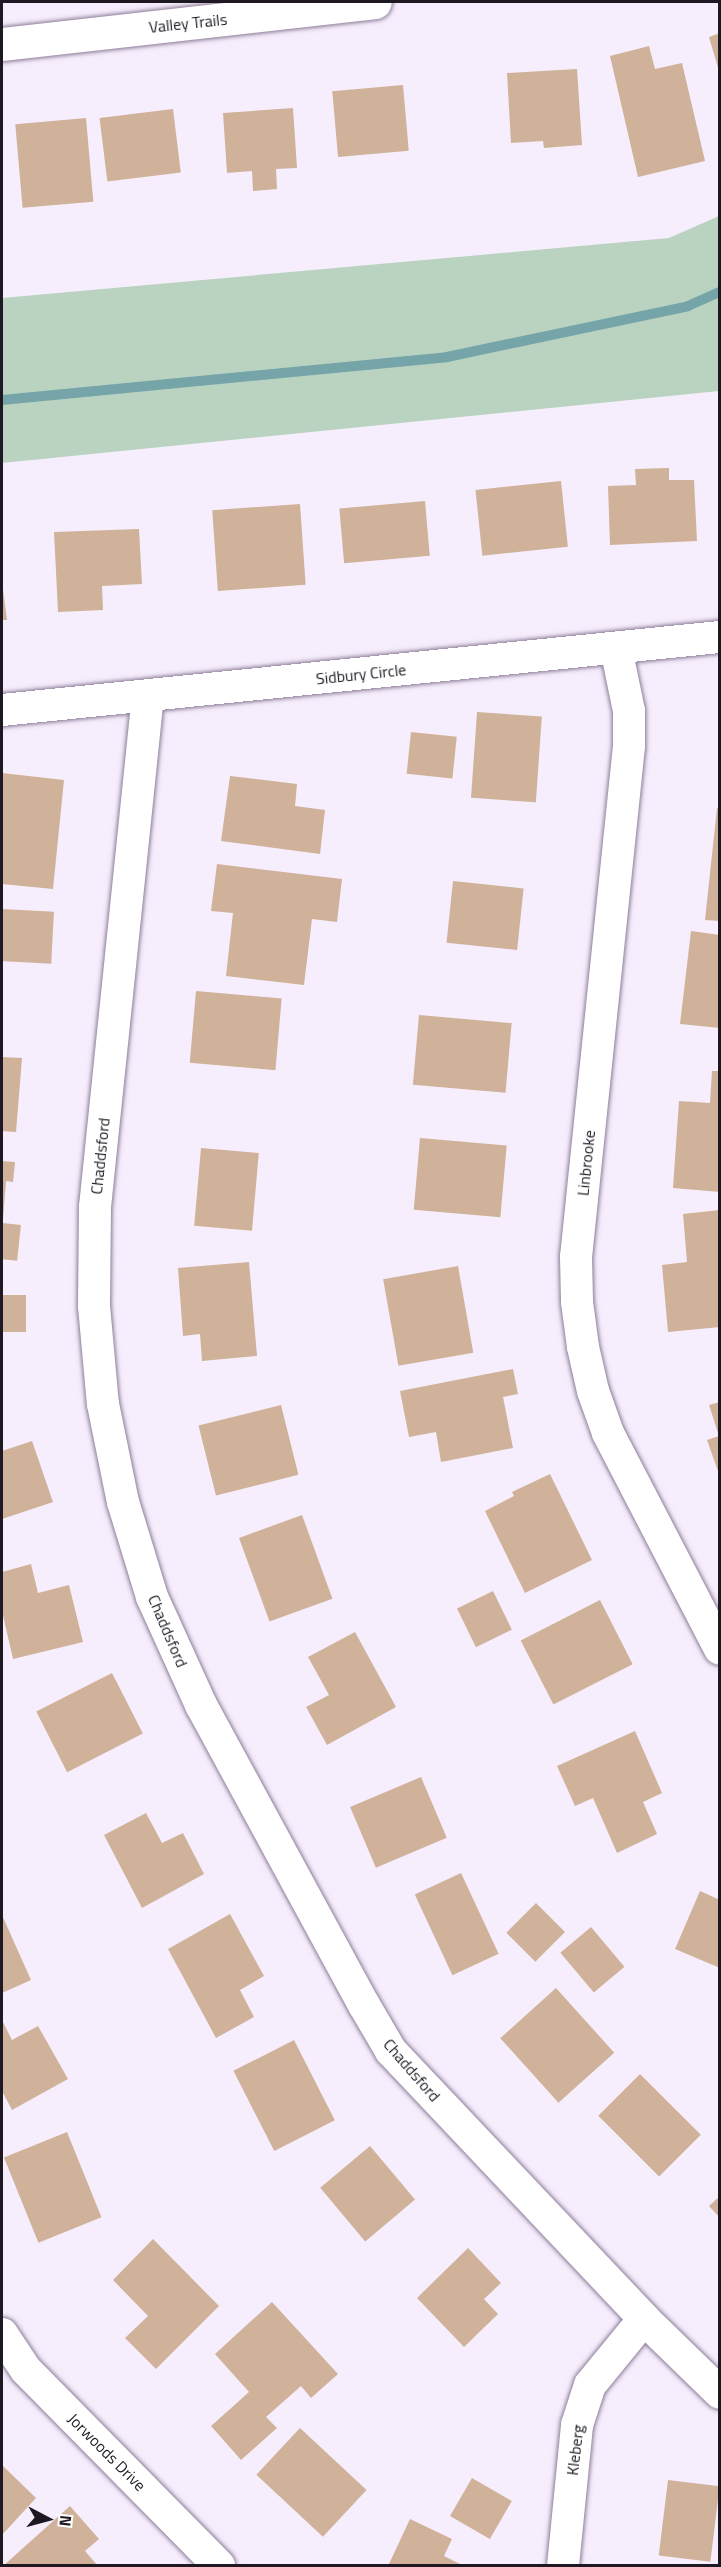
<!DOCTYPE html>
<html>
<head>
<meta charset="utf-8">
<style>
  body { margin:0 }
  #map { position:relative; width:721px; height:2567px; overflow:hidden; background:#f6eefc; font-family:"Titillium Web",sans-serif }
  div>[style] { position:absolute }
  .green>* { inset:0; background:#bad3c0 }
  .stream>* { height:10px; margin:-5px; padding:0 5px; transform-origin:5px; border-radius:5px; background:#76a5a9 }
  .building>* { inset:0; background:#d0b29a; transform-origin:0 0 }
  .roads { filter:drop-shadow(0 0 2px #8e7d9a) drop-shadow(0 0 2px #8e7d9a) }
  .minor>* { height:32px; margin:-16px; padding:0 16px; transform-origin:16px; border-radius:16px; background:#fff }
  .tertiary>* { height:33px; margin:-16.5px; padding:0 16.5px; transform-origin:16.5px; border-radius:16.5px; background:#fff }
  span { translate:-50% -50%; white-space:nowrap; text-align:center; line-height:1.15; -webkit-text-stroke:4.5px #fff; paint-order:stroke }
  .street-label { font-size:16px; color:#1e1823 }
  .frame { position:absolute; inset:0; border:3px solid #1e1823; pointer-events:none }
  .north { position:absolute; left:18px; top:2489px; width:60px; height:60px; -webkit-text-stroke:4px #fff; paint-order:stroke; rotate:96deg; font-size:16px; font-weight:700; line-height:24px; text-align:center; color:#1e1823 }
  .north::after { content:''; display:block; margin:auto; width:21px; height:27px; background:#1e1823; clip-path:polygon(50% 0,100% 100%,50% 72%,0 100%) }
</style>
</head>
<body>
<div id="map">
  <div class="green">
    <i style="clip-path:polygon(719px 216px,719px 391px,2px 463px,2px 298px,669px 238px)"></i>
  </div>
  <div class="stream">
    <i style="left:2px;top:400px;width:447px;rotate:-5.5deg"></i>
    <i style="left:447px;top:357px;width:246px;rotate:-11.9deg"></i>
    <i style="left:688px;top:306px;width:35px;rotate:-24deg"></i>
  </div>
  <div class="building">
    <i style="clip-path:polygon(720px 33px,720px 71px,719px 71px,709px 37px)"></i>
    <i style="clip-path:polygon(649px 46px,655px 69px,682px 63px,705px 161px,638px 177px,610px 56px)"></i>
    <i style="clip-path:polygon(577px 69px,582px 145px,544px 148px,543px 141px,511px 143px,507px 73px)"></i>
    <i style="left:403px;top:85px;width:66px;height:71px;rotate:85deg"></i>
    <i style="clip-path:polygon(293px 108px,297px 168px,276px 169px,277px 189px,253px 191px,252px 171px,227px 173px,223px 113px)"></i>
    <i style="left:173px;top:109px;width:64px;height:74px;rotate:83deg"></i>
    <i style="left:86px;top:118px;width:84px;height:71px;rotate:85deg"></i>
    <i style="clip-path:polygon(669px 468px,669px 480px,694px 480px,697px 541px,610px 545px,608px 486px,636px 485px,635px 469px)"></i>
    <i style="left:561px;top:481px;width:66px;height:86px;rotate:84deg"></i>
    <i style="left:425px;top:501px;width:55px;height:86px;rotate:85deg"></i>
    <i style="left:300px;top:504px;width:81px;height:88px;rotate:86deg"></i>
    <i style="clip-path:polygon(139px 529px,142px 584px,102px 586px,103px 610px,58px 612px,54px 532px)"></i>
    <i style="clip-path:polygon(2px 582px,7px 620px,2px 620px)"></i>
    <i style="left:477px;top:712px;width:65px;height:86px;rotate:4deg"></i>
    <i style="left:411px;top:732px;width:46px;height:42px;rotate:6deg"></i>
    <i style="clip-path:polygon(2px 773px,64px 780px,53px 889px,2px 884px)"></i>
    <i style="clip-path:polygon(230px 776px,297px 784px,295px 806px,325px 810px,320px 854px,221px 841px)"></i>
    <i style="clip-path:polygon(717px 808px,720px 809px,720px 921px,705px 920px)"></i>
    <i style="clip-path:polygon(217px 864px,342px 879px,337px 922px,312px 919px,304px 985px,226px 976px,233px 913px,211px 911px)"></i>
    <i style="left:453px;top:881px;width:71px;height:62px;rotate:6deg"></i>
    <i style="left:2px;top:909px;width:52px;height:52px;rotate:3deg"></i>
    <i style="clip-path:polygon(691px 931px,720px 935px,720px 1028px,680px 1024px)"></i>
    <i style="left:196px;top:991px;width:86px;height:72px;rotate:5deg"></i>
    <i style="left:419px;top:1015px;width:93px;height:70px;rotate:5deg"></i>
    <i style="clip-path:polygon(2px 1057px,22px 1058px,16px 1132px,2px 1131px)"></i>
    <i style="clip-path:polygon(712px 1071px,720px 1071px,720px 1192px,673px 1188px,679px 1101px,710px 1103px)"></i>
    <i style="left:420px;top:1138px;width:87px;height:72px;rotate:5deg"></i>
    <i style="left:201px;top:1148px;width:58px;height:78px;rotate:5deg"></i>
    <i style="clip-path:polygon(2px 1161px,15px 1162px,13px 1182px,6px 1181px,3px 1219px)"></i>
    <i style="clip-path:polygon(720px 1210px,720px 1327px,668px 1332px,662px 1265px,687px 1262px,683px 1214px)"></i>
    <i style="left:2px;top:1223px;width:19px;height:36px;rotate:6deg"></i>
    <i style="clip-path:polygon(249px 1262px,257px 1356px,202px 1361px,200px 1334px,183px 1336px,178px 1268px)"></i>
    <i style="left:458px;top:1266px;width:88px;height:76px;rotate:80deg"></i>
    <i style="left:2px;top:1295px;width:24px;height:37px"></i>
    <i style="clip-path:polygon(513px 1369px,518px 1394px,503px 1397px,513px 1448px,441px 1462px,436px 1432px,409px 1437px,400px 1391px)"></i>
    <i style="clip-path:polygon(720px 1402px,720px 1474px,719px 1474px,707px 1440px,719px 1436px,709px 1405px)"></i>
    <i style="left:281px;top:1405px;width:72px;height:85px;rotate:76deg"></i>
    <i style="clip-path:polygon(32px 1441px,53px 1502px,2px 1519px,2px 1451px)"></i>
    <i style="clip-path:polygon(550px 1474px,592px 1560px,525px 1593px,485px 1511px,514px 1496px,512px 1492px)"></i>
    <i style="left:302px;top:1515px;width:89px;height:67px;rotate:70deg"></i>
    <i style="clip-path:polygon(31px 1564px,38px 1593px,69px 1585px,83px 1642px,13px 1659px,2px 1611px,2px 1572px)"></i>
    <i style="left:493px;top:1591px;width:43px;height:40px;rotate:64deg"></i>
    <i style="left:600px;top:1600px;width:72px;height:89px;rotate:63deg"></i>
    <i style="clip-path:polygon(355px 1632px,396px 1707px,327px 1745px,306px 1707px,329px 1695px,308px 1657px)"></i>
    <i style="left:112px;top:1673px;width:68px;height:85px;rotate:63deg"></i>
    <i style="clip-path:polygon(635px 1731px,662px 1793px,643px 1802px,657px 1834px,617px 1853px,593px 1798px,575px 1806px,557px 1766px)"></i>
    <i style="left:421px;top:1777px;width:66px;height:77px;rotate:67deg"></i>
    <i style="clip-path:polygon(146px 1813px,162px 1843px,183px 1833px,204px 1874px,142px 1908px,104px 1835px)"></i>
    <i style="left:461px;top:1873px;width:89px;height:51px;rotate:65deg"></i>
    <i style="clip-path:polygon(700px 1891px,720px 1900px,720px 1968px,675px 1949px)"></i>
    <i style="left:536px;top:1903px;width:41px;height:42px;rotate:45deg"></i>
    <i style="clip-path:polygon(230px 1914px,264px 1976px,240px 1990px,254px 2017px,216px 2038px,168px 1949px)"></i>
    <i style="clip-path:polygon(2px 1915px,31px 1980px,2px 1993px)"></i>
    <i style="left:591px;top:1927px;width:52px;height:40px;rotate:50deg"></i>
    <i style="left:556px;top:1988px;width:87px;height:75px;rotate:48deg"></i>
    <i style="clip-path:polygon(2px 2020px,12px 2040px,38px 2026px,68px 2079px,12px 2110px,2px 2091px)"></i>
    <i style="left:294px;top:2040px;width:90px;height:68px;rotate:63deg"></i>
    <i style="left:640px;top:2074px;width:86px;height:59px;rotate:45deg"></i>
    <i style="left:67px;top:2132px;width:92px;height:68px;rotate:68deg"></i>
    <i style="left:370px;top:2146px;width:70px;height:65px;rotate:50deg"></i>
    <i style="clip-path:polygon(720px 2196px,720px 2218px,709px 2206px)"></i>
    <i style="clip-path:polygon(153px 2239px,219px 2306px,156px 2369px,125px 2338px,148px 2316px,113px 2280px)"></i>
    <i style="clip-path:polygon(468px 2248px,501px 2283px,484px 2299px,498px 2314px,464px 2347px,417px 2298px)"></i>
    <i style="clip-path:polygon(272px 2302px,338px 2374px,311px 2398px,301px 2386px,266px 2417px,277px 2428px,241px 2460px,211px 2426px,249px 2392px,215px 2354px)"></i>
    <i style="left:300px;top:2428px;width:91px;height:64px;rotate:43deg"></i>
    <i style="clip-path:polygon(2px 2465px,36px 2498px,2px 2535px)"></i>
    <i style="left:472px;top:2478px;width:46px;height:44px;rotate:30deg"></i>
    <i style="left:668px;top:2480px;width:52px;height:76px;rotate:7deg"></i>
    <i style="clip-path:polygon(70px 2506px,99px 2539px,85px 2551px,98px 2566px,3px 2566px)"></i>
    <i style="clip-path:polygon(410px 2519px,452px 2539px,444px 2556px,464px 2566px,388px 2566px)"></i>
  </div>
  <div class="roads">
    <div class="minor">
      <i style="left:616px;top:648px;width:64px;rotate:78.3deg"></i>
      <i style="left:629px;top:711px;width:35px;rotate:90deg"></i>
      <i style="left:629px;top:746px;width:514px;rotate:95.92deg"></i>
      <i style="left:576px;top:1257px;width:45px;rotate:88.7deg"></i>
      <i style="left:577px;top:1302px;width:45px;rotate:82.4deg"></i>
      <i style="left:583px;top:1347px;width:45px;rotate:77.2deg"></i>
      <i style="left:593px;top:1391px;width:45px;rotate:70.3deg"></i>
      <i style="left:608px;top:1433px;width:243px;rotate:62.6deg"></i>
      <i style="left:148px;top:695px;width:515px;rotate:95.91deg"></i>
      <i style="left:95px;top:1207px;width:99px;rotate:90.6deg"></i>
      <i style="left:94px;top:1306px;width:98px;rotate:84.8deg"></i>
      <i style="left:103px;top:1404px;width:100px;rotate:78.5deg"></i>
      <i style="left:123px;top:1502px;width:99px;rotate:73deg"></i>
      <i style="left:152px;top:1597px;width:119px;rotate:65.6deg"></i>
      <i style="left:201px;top:1705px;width:341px;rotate:61.5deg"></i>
      <i style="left:364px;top:2005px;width:53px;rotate:59.6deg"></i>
      <i style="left:391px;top:2051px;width:369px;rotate:46.6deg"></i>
      <i style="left:644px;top:2319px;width:106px;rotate:44.2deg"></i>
      <i style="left:2px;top:710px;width:722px;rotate:-5.81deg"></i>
      <i style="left:2px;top:2334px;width:43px;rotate:56.3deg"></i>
      <i style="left:26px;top:2370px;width:275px;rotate:45.4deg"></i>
      <i style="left:563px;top:2566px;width:142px;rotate:-84.3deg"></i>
      <i style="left:577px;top:2425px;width:42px;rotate:-72deg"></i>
      <i style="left:590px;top:2385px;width:85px;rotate:-50.7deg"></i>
    </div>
    <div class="tertiary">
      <i style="left:2px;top:44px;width:375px;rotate:-6.4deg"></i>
    </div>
  </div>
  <div class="street-label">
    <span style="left:188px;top:23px;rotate:-6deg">Valley Trails</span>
    <span style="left:361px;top:674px;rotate:-6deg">Sidbury Circle</span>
    <span style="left:100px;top:1156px;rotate:-84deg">Chaddsford</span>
    <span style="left:586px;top:1163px;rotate:-84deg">Linbrooke</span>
    <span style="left:168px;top:1631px;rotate:67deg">Chaddsford</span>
    <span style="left:412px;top:2070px;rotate:49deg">Chaddsford</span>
    <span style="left:575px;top:2450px;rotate:-83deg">Kleberg</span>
    <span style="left:107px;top:2452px;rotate:45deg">Jorwoods Drive</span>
  </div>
  <div class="frame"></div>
  <div class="north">N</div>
</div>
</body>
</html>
